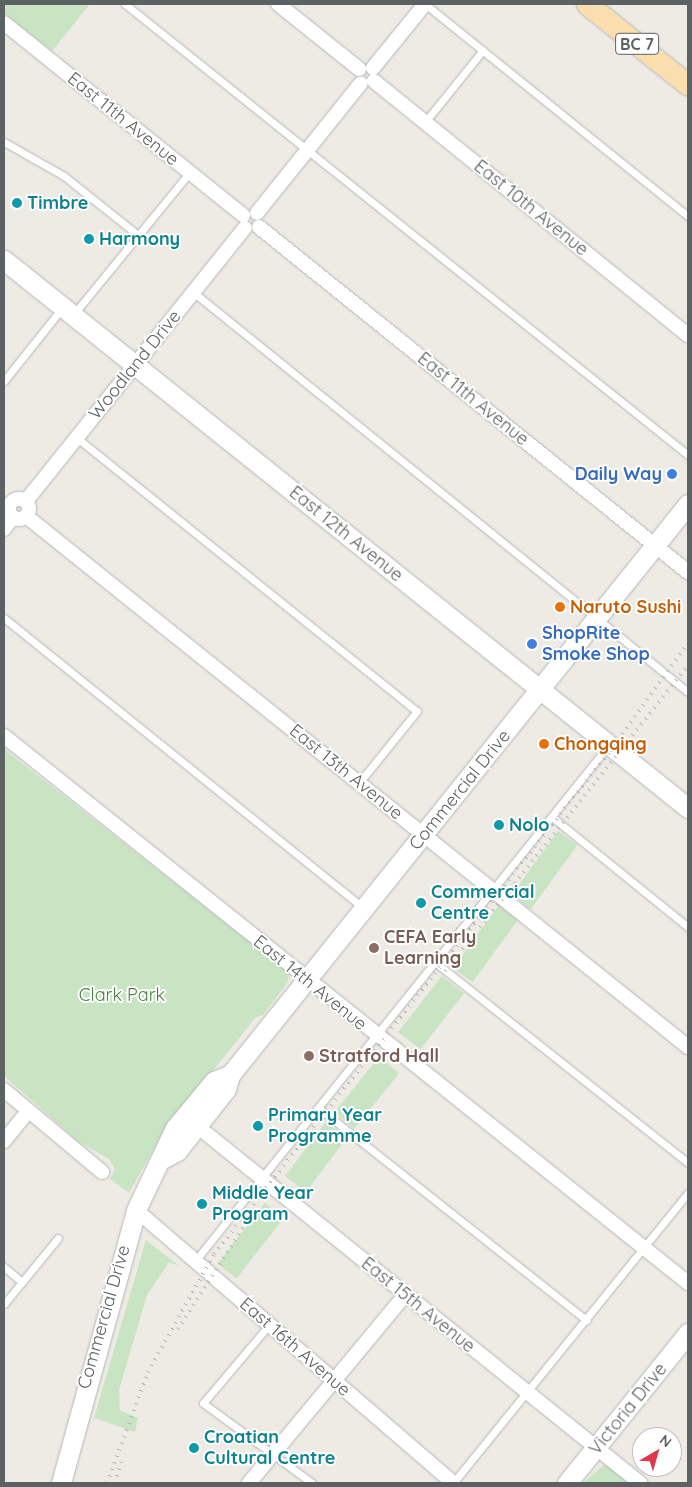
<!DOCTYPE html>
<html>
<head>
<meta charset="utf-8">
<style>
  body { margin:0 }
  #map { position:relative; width:692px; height:1487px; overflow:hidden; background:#eeeae4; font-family:Quicksand,sans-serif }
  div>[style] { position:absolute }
  .green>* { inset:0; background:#c9e4c2; transform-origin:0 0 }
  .roads { filter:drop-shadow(0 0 1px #b4b7ba) drop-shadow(0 0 1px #b4b7ba) }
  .lane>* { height:7px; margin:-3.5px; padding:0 3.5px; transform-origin:3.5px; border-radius:3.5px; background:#fff }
  .street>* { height:14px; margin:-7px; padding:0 7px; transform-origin:7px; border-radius:7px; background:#fff }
  .street>.ring { margin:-7px; padding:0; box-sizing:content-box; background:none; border:14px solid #fff; border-radius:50% }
  .secondary>* { height:19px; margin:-9.5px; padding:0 9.5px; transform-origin:9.5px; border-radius:9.5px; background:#fff }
  .primary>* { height:21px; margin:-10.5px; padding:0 10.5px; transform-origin:10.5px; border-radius:10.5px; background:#fadead }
  .rail>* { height:4px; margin-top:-2px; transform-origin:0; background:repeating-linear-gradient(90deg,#b2b3b4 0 1px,transparent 0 7px) }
  .dots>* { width:14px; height:14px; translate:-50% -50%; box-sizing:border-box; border:2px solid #fff; border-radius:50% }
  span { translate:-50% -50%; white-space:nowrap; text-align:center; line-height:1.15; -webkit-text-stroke:4px #fff; paint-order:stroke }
  .shield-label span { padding:1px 4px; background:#fff; border:1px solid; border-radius:4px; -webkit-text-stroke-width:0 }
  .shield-label { font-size:16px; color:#5c6164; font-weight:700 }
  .street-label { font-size:18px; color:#5c6164 }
  .culture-label { font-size:18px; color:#0d838f; font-weight:700 }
  .left { translate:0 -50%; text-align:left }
  .shop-label { font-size:18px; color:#366cbe; font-weight:700 }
  .right { translate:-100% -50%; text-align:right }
  .food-label { font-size:18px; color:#c56008; font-weight:700 }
  .education-label { font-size:18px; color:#785e54; font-weight:700 }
  .park-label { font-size:18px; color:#46843b }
  .frame { position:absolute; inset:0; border:5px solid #5c6164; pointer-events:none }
  .north { position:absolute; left:632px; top:1427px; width:50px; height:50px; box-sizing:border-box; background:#fff; border:1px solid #bec0c1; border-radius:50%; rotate:38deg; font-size:14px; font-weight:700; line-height:20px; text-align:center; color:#5c6164 }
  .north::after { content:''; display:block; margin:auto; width:18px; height:22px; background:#de394e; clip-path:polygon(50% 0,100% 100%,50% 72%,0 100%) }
</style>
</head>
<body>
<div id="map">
  <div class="green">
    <i style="clip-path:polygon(4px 4px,90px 4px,52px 51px,4px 13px)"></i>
    <i style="clip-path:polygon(4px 749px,289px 973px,288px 982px,263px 1015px,256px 1017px,162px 1134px,129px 1193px,110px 1179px,115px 1169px,109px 1159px,79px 1142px,4px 1076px)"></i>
    <i style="left:558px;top:831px;width:24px;height:79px;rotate:36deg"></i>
    <i style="left:499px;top:905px;width:24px;height:78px;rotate:36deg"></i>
    <i style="left:442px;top:976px;width:28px;height:71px;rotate:38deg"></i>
    <i style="left:379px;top:1057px;width:26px;height:71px;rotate:39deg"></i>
    <i style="left:326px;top:1122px;width:26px;height:68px;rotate:37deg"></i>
    <i style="left:265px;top:1203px;width:24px;height:77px;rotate:38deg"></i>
    <i style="clip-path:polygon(146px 1240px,179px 1266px,169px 1262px,147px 1295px,119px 1390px,120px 1410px,138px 1418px,135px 1432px,94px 1418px)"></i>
    <i style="clip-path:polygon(604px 1465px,609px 1466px,630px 1483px,583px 1483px)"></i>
  </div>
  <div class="roads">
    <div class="lane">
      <i style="left:125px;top:4px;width:721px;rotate:38.7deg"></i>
      <i style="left:425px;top:4px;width:338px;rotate:38.9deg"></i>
      <i style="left:425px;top:122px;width:92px;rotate:-51.1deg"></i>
      <i style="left:4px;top:142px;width:69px;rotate:29.5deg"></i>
      <i style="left:64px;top:176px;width:95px;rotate:38.6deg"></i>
      <i style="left:193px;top:292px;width:636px;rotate:38.94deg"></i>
      <i style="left:73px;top:315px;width:185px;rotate:-50.7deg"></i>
      <i style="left:4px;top:381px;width:93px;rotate:-51.5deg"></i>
      <i style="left:77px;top:438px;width:436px;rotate:38.8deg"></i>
      <i style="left:417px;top:711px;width:92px;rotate:128.9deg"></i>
      <i style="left:4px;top:618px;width:462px;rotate:38.9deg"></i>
      <i style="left:552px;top:817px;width:175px;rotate:39deg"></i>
      <i style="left:436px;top:963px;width:322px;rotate:38.4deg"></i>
      <i style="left:320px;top:1109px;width:340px;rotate:38.4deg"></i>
      <i style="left:195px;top:1261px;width:660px;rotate:-51.27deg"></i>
      <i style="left:4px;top:1267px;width:23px;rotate:40deg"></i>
      <i style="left:4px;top:1304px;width:85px;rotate:-50.7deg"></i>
      <i style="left:269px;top:1325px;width:102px;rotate:130.2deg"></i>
      <i style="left:203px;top:1403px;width:135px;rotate:36.3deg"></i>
      <i style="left:453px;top:1483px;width:373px;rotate:-51deg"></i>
    </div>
    <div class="street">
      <i style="left:278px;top:4px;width:104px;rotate:38.7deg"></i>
      <i style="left:4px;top:23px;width:307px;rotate:38.8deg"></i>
      <i style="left:373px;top:68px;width:82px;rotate:-50.9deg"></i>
      <i style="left:374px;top:81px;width:404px;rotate:39deg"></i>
      <i style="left:257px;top:213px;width:166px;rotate:-51.3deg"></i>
      <i style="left:259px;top:227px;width:551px;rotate:38.81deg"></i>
      <i class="ring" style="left:9px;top:499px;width:6px;height:6px"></i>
      <i style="left:26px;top:501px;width:350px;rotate:-51.3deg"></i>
      <i style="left:26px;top:516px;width:849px;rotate:38.73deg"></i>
      <i style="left:4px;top:529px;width:15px;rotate:-53deg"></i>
      <i style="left:4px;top:736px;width:876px;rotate:38.65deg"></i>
      <i style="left:4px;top:1090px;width:128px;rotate:39.9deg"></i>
      <i style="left:197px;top:1126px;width:569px;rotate:38.86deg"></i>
      <i style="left:4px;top:1141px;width:38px;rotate:-51deg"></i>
      <i style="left:136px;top:1210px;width:418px;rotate:40.7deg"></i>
      <i style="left:249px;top:1483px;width:244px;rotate:-50.3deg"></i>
    </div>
    <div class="secondary">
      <i style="left:4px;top:260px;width:876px;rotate:38.7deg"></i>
      <i style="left:164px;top:1158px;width:15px;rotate:-28deg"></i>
      <i style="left:177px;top:1151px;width:79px;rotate:-51.7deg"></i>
      <i style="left:226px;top:1089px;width:15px;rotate:-74deg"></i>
      <i style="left:230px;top:1075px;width:732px;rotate:-51.27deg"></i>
      <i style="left:61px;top:1483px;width:283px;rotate:-74.6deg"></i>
      <i style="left:136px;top:1210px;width:91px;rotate:-64.6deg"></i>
      <i style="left:175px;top:1128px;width:61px;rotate:-50.3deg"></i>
      <i style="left:214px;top:1081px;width:17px;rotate:-21deg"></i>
      <i style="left:567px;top:1483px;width:193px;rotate:-51.1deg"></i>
    </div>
    <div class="primary">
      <i style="left:587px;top:4px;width:129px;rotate:38.7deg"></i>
    </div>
  </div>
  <div class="rail">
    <i style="left:445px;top:971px;width:390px;rotate:-51.5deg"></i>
    <i style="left:178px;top:1329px;width:130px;rotate:-57.3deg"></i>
    <i style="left:107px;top:1483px;width:118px;rotate:-69.7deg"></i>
    <i style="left:148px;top:1372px;width:135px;rotate:-60.8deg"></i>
    <i style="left:214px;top:1254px;width:640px;rotate:-51.79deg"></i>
    <i style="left:610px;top:751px;width:133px;rotate:-54.2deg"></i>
    <i style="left:115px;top:1483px;width:22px;rotate:-74deg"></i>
  </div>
  <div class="dots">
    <i style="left:17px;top:203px;background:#0f9aa8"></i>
    <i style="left:89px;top:239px;background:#0f9aa8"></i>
    <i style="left:672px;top:474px;background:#3f7fe0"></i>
    <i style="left:560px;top:607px;background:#e8710a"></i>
    <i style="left:532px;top:644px;background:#3f7fe0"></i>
    <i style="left:544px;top:744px;background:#e8710a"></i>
    <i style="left:499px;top:825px;background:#0f9aa8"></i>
    <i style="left:421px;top:903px;background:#0f9aa8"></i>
    <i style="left:374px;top:948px;background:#8d6e63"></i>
    <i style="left:309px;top:1056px;background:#8d6e63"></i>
    <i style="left:258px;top:1126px;background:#0f9aa8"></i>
    <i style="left:202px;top:1204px;background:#0f9aa8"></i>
    <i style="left:194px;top:1448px;background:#0f9aa8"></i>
  </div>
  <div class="shield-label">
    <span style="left:637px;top:44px">BC 7</span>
  </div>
  <div class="street-label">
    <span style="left:123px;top:119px;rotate:39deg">East 11th Avenue</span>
    <span style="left:531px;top:208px;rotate:39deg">East 10th Avenue</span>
    <span style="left:135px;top:365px;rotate:-51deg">Woodland Drive</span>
    <span style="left:473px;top:399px;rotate:39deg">East 11th Avenue</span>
    <span style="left:346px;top:534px;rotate:39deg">East 12th Avenue</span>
    <span style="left:346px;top:772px;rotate:39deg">East 13th Avenue</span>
    <span style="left:460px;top:790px;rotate:-51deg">Commercial Drive</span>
    <span style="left:310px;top:983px;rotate:39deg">East 14th Avenue</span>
    <span style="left:418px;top:1305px;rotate:39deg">East 15th Avenue</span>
    <span style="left:104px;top:1317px;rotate:-74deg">Commercial Drive</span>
    <span style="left:295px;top:1347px;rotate:41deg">East 16th Avenue</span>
    <span style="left:628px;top:1409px;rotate:-51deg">Victoria Drive</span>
  </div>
  <div class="culture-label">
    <span class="left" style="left:27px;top:203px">Timbre</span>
    <span class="left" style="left:99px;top:239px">Harmony</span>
    <span class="left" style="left:509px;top:825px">Nolo</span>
    <span class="left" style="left:431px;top:903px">Commercial<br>Centre</span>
    <span class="left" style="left:268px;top:1126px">Primary Year<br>Programme</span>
    <span class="left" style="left:212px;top:1204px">Middle Year<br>Program</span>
    <span class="left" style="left:204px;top:1448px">Croatian<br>Cultural Centre</span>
  </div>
  <div class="shop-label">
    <span class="right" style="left:662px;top:474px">Daily Way</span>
    <span class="left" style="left:542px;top:644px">ShopRite<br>Smoke Shop</span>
  </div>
  <div class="food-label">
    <span class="left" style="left:570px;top:607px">Naruto Sushi</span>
    <span class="left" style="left:554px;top:744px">Chongqing</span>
  </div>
  <div class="education-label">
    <span class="left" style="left:384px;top:948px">CEFA Early<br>Learning</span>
    <span class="left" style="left:319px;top:1056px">Stratford Hall</span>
  </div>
  <div class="park-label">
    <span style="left:122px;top:995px">Clark Park</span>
  </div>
  <div class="frame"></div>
  <div class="north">N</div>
</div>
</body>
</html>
